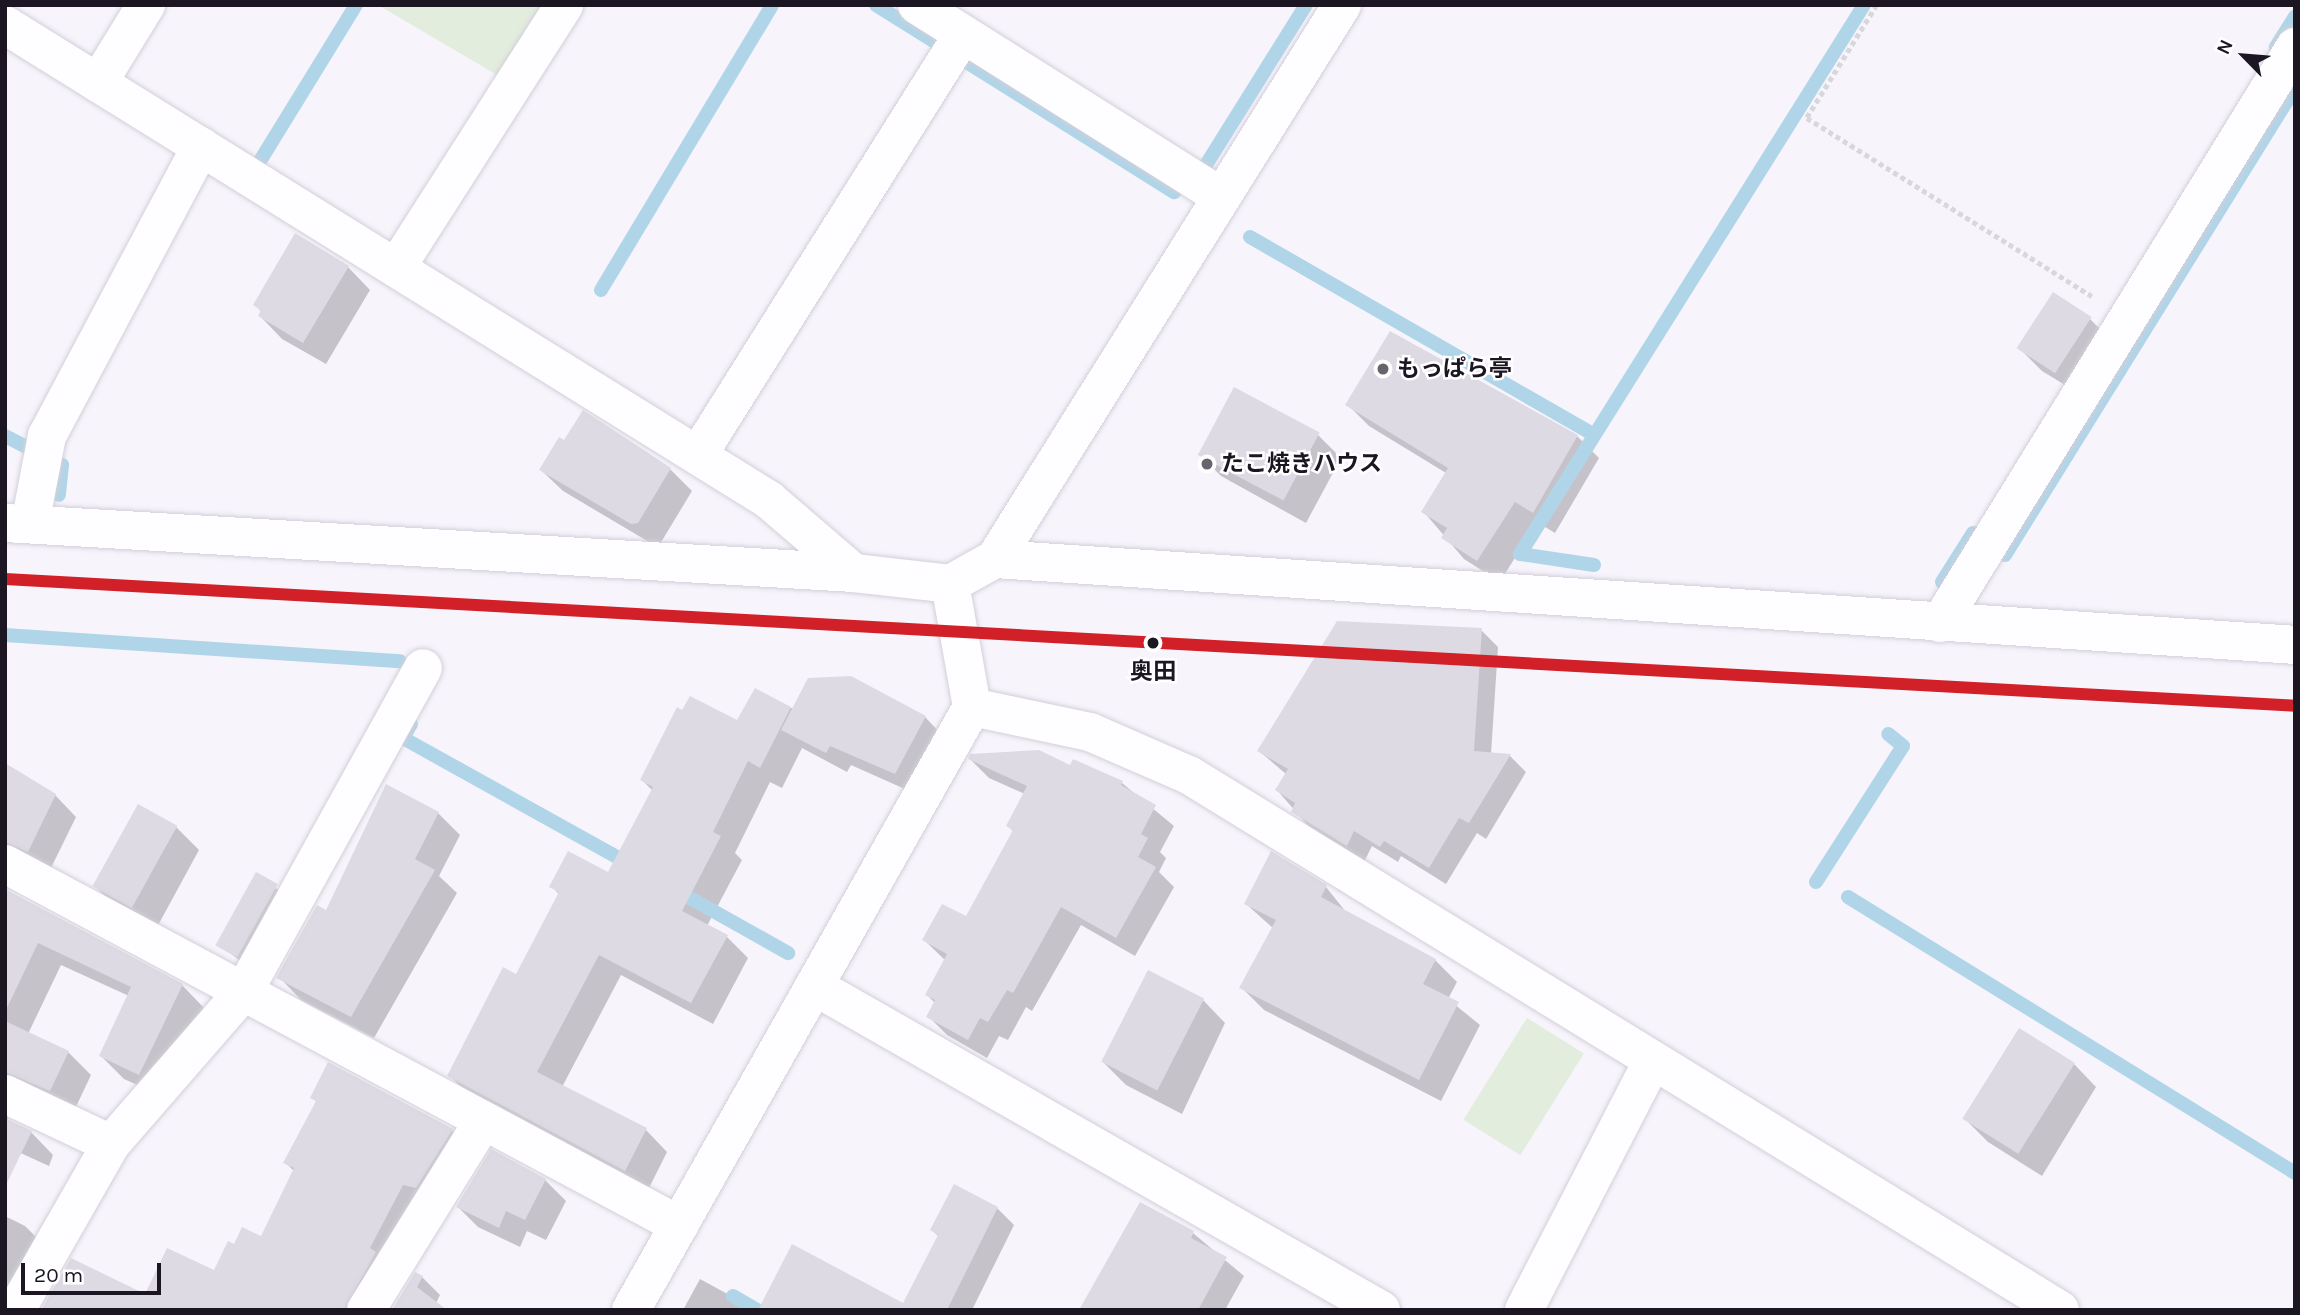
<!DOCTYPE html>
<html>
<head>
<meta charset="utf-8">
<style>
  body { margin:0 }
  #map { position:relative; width:2300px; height:1315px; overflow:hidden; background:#f7f4fc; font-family:Karla,"Noto Sans JP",sans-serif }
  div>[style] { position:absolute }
  .green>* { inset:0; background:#e2eddd; transform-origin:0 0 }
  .shadow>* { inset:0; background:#0003 }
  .stream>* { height:14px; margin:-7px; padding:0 7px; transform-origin:7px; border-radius:7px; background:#b1d5e8 }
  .building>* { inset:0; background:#dedae4; transform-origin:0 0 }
  .path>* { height:4.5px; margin-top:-2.25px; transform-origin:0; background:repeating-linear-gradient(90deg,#d8d8da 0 5px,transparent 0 8.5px) }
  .roads { filter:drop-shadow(0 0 2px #d3cfd9) drop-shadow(0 0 2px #d3cfd9) }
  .minor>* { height:38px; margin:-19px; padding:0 19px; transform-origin:19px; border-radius:19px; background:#fefdff }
  .rail-1>* { height:12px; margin:-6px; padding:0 6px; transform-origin:6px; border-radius:6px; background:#d12027 }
  .dots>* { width:19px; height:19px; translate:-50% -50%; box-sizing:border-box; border:4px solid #fff; border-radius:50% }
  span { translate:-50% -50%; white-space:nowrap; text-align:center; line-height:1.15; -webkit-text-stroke:5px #fff; paint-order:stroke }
  .poi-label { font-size:23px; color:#1b1622; font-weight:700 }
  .left { translate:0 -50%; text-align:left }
  .stop-label { font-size:23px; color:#1b1622; font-weight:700 }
  .frame { position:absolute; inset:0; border:7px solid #1b1622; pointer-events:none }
  .north { position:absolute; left:2209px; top:21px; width:70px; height:70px; -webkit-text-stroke:5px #fff; paint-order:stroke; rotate:295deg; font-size:19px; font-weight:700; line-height:28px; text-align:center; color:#1b1622 }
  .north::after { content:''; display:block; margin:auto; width:24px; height:32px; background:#1b1622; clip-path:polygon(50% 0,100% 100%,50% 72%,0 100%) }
  .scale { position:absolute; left:21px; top:1263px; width:140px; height:32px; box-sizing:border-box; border:4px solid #1b1622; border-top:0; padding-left:9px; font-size:21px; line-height:24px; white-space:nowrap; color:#1b1622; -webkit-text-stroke:5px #fff; paint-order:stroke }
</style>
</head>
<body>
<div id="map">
  <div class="green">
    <i style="clip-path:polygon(378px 5px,550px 5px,504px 79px)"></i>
    <i style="left:1527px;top:1018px;width:67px;height:120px;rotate:32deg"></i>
  </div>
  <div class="shadow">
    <i style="clip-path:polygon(348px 267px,370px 290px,326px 364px,282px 339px,260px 316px,262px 312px,255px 305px)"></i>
    <i style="clip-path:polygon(2090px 319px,2113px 342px,2083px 396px,2042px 371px,2019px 348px)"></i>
    <i style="clip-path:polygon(1390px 333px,1577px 436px,1599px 458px,1555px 533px,1537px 522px,1500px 582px,1464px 559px,1423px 511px,1446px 473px,1369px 426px,1347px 404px)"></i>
    <i style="clip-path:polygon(1318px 435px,1341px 458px,1306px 523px,1221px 476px,1198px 453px)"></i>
    <i style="clip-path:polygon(670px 469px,692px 491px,660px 544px,654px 545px,563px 491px,541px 470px)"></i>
    <i style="clip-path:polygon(1481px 630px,1498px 647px,1491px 754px,1510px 756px,1526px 772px,1486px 839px,1477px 833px,1446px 884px,1401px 856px,1398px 862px,1372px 846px,1364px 862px,1310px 828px,1277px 790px,1286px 774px,1259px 751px)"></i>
    <i style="clip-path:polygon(790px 708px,925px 717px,945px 738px,916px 794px,851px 765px,847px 772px,802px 748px,782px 788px,770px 782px,735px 853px,742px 860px,707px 926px,726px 936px,748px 958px,713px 1024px,621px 975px,562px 1087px,646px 1130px,667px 1152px,647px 1192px,471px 1097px,449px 1075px,517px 976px,560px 895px,552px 887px,609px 874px,653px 791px,642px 780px,738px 722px)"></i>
    <i style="clip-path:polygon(970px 759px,1071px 768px,1122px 783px,1174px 826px,1160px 852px,1166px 858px,1159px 872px,1174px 887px,1135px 956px,1081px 925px,1032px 1011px,1026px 1007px,1008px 1040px,999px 1036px,987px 1058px,947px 1035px,928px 1016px,935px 1003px,927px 995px,946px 961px,924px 940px,966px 919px,1014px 832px,1008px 826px,1025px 794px,989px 778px)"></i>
    <i style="clip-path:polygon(5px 765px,55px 795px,76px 817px,49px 872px,5px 861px)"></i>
    <i style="clip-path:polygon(438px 813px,460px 835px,439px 876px,457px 893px,374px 1038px,301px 1000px,279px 977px,326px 912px)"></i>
    <i style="clip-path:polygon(176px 827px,199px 850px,156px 929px,117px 908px,95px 886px)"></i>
    <i style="clip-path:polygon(257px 875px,288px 897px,249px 967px,220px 946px)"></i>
    <i style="clip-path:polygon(1326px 887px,1346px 912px,1435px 960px,1457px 982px,1448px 999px,1480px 1025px,1441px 1101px,1264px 1010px,1242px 988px,1274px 929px,1246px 904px)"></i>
    <i style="clip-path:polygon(5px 890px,182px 985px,204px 1008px,162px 1096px,124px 1079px,101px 1056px,129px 996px,61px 965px,28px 1034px,68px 1052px,91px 1075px,73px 1113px,7px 1108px,8px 1120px,31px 1132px,53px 1155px,49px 1166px,5px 1146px)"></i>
    <i style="clip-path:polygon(1203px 1000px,1225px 1023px,1182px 1114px,1126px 1085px,1103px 1062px)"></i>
    <i style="clip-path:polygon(2074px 1064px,2096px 1087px,2042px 1176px,1988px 1142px,1965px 1119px)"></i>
    <i style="clip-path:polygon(312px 1097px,452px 1130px,474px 1153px,377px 1310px,43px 1310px,145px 1297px,215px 1272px,235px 1247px,262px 1238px,294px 1171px,285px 1162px,317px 1102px)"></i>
    <i style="clip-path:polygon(545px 1180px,566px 1201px,546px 1240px,527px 1231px,520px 1247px,478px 1227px,458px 1207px)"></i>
    <i style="clip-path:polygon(997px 1208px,1014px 1225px,972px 1310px,940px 1310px,939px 1237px,932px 1230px)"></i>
    <i style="clip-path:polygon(5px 1216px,25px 1226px,48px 1249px,5px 1310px)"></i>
    <i style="clip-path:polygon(1193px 1233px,1244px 1276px,1225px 1310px,1083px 1310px)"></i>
    <i style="clip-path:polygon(422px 1277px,440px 1295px,436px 1303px,394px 1310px)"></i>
    <i style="clip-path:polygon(700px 1279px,757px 1310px,683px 1310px)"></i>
  </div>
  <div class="stream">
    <i style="left:876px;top:5px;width:75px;rotate:32deg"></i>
    <i style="left:2276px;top:47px;width:36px;rotate:-58deg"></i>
    <i style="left:965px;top:61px;width:247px;rotate:32.1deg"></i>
    <i style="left:260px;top:161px;width:183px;rotate:-58.4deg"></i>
    <i style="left:1204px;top:168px;width:192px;rotate:-58deg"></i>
    <i style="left:1250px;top:237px;width:397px;rotate:29.9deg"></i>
    <i style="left:601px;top:290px;width:332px;rotate:-59deg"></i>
    <i style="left:5px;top:436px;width:34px;rotate:27deg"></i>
    <i style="left:54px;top:461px;width:9px;rotate:27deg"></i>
    <i style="left:62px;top:465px;width:30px;rotate:96deg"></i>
    <i style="left:2005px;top:555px;width:550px;rotate:-58.16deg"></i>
    <i style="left:1594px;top:565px;width:75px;rotate:-171.5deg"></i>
    <i style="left:1520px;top:554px;width:648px;rotate:-57.93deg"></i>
    <i style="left:1942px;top:582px;width:58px;rotate:-57.7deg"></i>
    <i style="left:5px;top:635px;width:396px;rotate:3.8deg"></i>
    <i style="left:411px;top:724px;width:16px;rotate:120deg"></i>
    <i style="left:403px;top:738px;width:261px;rotate:29.1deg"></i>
    <i style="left:1816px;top:882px;width:161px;rotate:-57.4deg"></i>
    <i style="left:1903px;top:746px;width:19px;rotate:-141deg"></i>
    <i style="left:674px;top:889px;width:131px;rotate:29.3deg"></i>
    <i style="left:1848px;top:897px;width:525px;rotate:31.69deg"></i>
    <i style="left:733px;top:1296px;width:28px;rotate:30deg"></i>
  </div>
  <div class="building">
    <i style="clip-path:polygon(295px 233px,349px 266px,303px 343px,258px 316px,261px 310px,253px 305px)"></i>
    <i style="left:2053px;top:292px;width:46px;height:67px;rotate:33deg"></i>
    <i style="clip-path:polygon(1390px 331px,1578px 435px,1533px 513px,1515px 502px,1477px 561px,1441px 538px,1447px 528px,1421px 512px,1448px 468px,1345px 405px)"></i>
    <i style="left:1234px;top:387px;width:97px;height:77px;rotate:28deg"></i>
    <i style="clip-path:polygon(583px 410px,671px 468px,638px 523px,631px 524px,539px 470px,559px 437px,564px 440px)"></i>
    <i style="clip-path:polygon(1337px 621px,1482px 628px,1474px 751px,1511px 754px,1469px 823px,1459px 818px,1429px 868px,1384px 841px,1380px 847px,1354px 831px,1347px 846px,1291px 812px,1295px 803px,1275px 790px,1288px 769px,1257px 751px)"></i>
    <i style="clip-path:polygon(851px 676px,926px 716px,895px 774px,830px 746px,826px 753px,781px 730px,808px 678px)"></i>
    <i style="clip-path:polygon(755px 688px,791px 707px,760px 768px,748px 761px,713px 832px,721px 836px,682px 911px,728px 935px,691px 1003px,599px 955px,537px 1072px,647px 1128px,625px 1171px,447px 1076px,503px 967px,516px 974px,559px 892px,549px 887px,568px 851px,608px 872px,653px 787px,640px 780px,677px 707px,682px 710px,690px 696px,737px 720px)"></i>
    <i style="clip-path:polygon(1039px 750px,1070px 765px,1073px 759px,1123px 781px,1121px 785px,1156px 805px,1141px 834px,1148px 838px,1138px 857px,1156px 867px,1116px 938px,1061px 907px,1013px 993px,1007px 990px,988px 1022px,980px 1018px,968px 1040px,926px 1017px,935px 1000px,925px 995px,947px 954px,922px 940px,942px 904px,966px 916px,1013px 830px,1006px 826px,1027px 786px,968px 759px,970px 754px)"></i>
    <i style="clip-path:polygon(5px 763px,56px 794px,28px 852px,5px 842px)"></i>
    <i style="clip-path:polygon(386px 784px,439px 812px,415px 859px,435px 870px,351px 1017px,276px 978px,317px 905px,326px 910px)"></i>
    <i style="left:138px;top:804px;width:45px;height:94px;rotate:29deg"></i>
    <i style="clip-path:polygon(1271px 851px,1327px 885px,1321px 897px,1436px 959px,1423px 984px,1459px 1002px,1419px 1080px,1239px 988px,1276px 920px,1244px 904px)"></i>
    <i style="left:256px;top:872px;width:25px;height:84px;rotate:29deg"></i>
    <i style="clip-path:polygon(5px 889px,183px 984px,139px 1075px,99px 1056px,131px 987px,38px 943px,5px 1012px)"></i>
    <i style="left:1148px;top:970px;width:63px;height:103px;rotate:27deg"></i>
    <i style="clip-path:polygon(5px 1021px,69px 1051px,50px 1091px,5px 1072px)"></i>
    <i style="left:2019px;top:1028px;width:66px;height:107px;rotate:32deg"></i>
    <i style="clip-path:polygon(328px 1062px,453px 1129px,416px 1188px,403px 1185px,370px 1248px,376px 1252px,344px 1310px,41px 1310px,71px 1258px,145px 1294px,167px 1248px,214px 1270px,228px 1241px,234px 1244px,242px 1227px,261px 1236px,294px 1168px,283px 1163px,316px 1101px,310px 1098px)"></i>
    <i style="clip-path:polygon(5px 1118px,32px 1131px,5px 1187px)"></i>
    <i style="clip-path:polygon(491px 1149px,546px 1179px,525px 1220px,506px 1211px,499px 1228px,456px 1207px)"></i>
    <i style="clip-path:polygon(954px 1184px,998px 1207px,947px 1310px,758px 1310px,792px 1244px,903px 1303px,938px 1235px,930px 1230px)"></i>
    <i style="clip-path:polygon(1140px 1202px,1194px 1231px,1191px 1238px,1227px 1257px,1198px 1310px,1079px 1310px)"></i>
    <i style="clip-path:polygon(415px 1272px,423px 1276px,417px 1287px,447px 1310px,392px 1310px)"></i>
  </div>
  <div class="path">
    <i style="left:1877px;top:5px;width:133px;rotate:121.8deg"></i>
    <i style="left:1807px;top:118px;width:336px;rotate:32deg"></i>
  </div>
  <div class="roads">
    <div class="minor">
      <i style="left:917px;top:5px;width:360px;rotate:32.2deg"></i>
      <i style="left:5px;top:25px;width:900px;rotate:31.87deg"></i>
      <i style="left:769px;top:500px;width:112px;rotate:40.7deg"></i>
      <i style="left:98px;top:83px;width:92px;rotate:-58.4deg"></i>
      <i style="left:396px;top:268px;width:312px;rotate:-57.4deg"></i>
      <i style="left:698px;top:455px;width:497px;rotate:-57.8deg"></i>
      <i style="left:5px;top:523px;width:850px;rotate:3.37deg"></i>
      <i style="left:854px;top:573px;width:97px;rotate:6.5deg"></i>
      <i style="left:950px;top:584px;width:51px;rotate:-29.1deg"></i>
      <i style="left:995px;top:559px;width:654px;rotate:-57.94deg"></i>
      <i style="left:30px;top:524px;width:90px;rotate:-79.1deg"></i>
      <i style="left:47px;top:436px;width:328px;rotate:-62deg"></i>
      <i style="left:995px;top:559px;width:1303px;rotate:3.78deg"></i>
      <i style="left:1940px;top:623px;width:677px;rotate:-58.35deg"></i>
      <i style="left:972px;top:707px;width:121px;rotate:12deg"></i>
      <i style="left:1090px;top:732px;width:108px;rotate:23.5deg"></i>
      <i style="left:1189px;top:775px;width:1022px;rotate:31.56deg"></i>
      <i style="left:5px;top:864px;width:765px;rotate:28.17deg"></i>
      <i style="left:814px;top:986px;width:653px;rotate:29.74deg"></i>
      <i style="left:5px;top:1094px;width:117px;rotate:25.3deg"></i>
      <i style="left:16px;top:1310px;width:191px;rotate:-60.2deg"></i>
      <i style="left:111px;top:1144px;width:203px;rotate:-49deg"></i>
      <i style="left:244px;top:991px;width:369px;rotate:-61deg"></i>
      <i style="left:366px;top:1310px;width:222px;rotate:-58.2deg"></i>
      <i style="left:631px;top:1310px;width:693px;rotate:-60.51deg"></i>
      <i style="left:972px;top:707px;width:125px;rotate:-100.1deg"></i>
      <i style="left:1524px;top:1310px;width:281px;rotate:-62.7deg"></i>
    </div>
  </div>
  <div class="rail-1">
    <i style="left:5px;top:579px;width:2294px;rotate:3.17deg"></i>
  </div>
  <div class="dots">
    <i style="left:1383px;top:369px;background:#68646e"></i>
    <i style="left:1207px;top:464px;background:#68646e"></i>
    <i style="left:1153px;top:643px;background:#1b1622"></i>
  </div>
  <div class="poi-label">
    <span class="left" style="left:1397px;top:369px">もっぱら亭</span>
    <span class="left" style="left:1221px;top:464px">たこ焼きハウス</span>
  </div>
  <div class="stop-label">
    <span style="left:1153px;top:672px">奥田</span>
  </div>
  <div class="frame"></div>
  <div class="north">N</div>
  <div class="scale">20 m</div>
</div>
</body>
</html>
